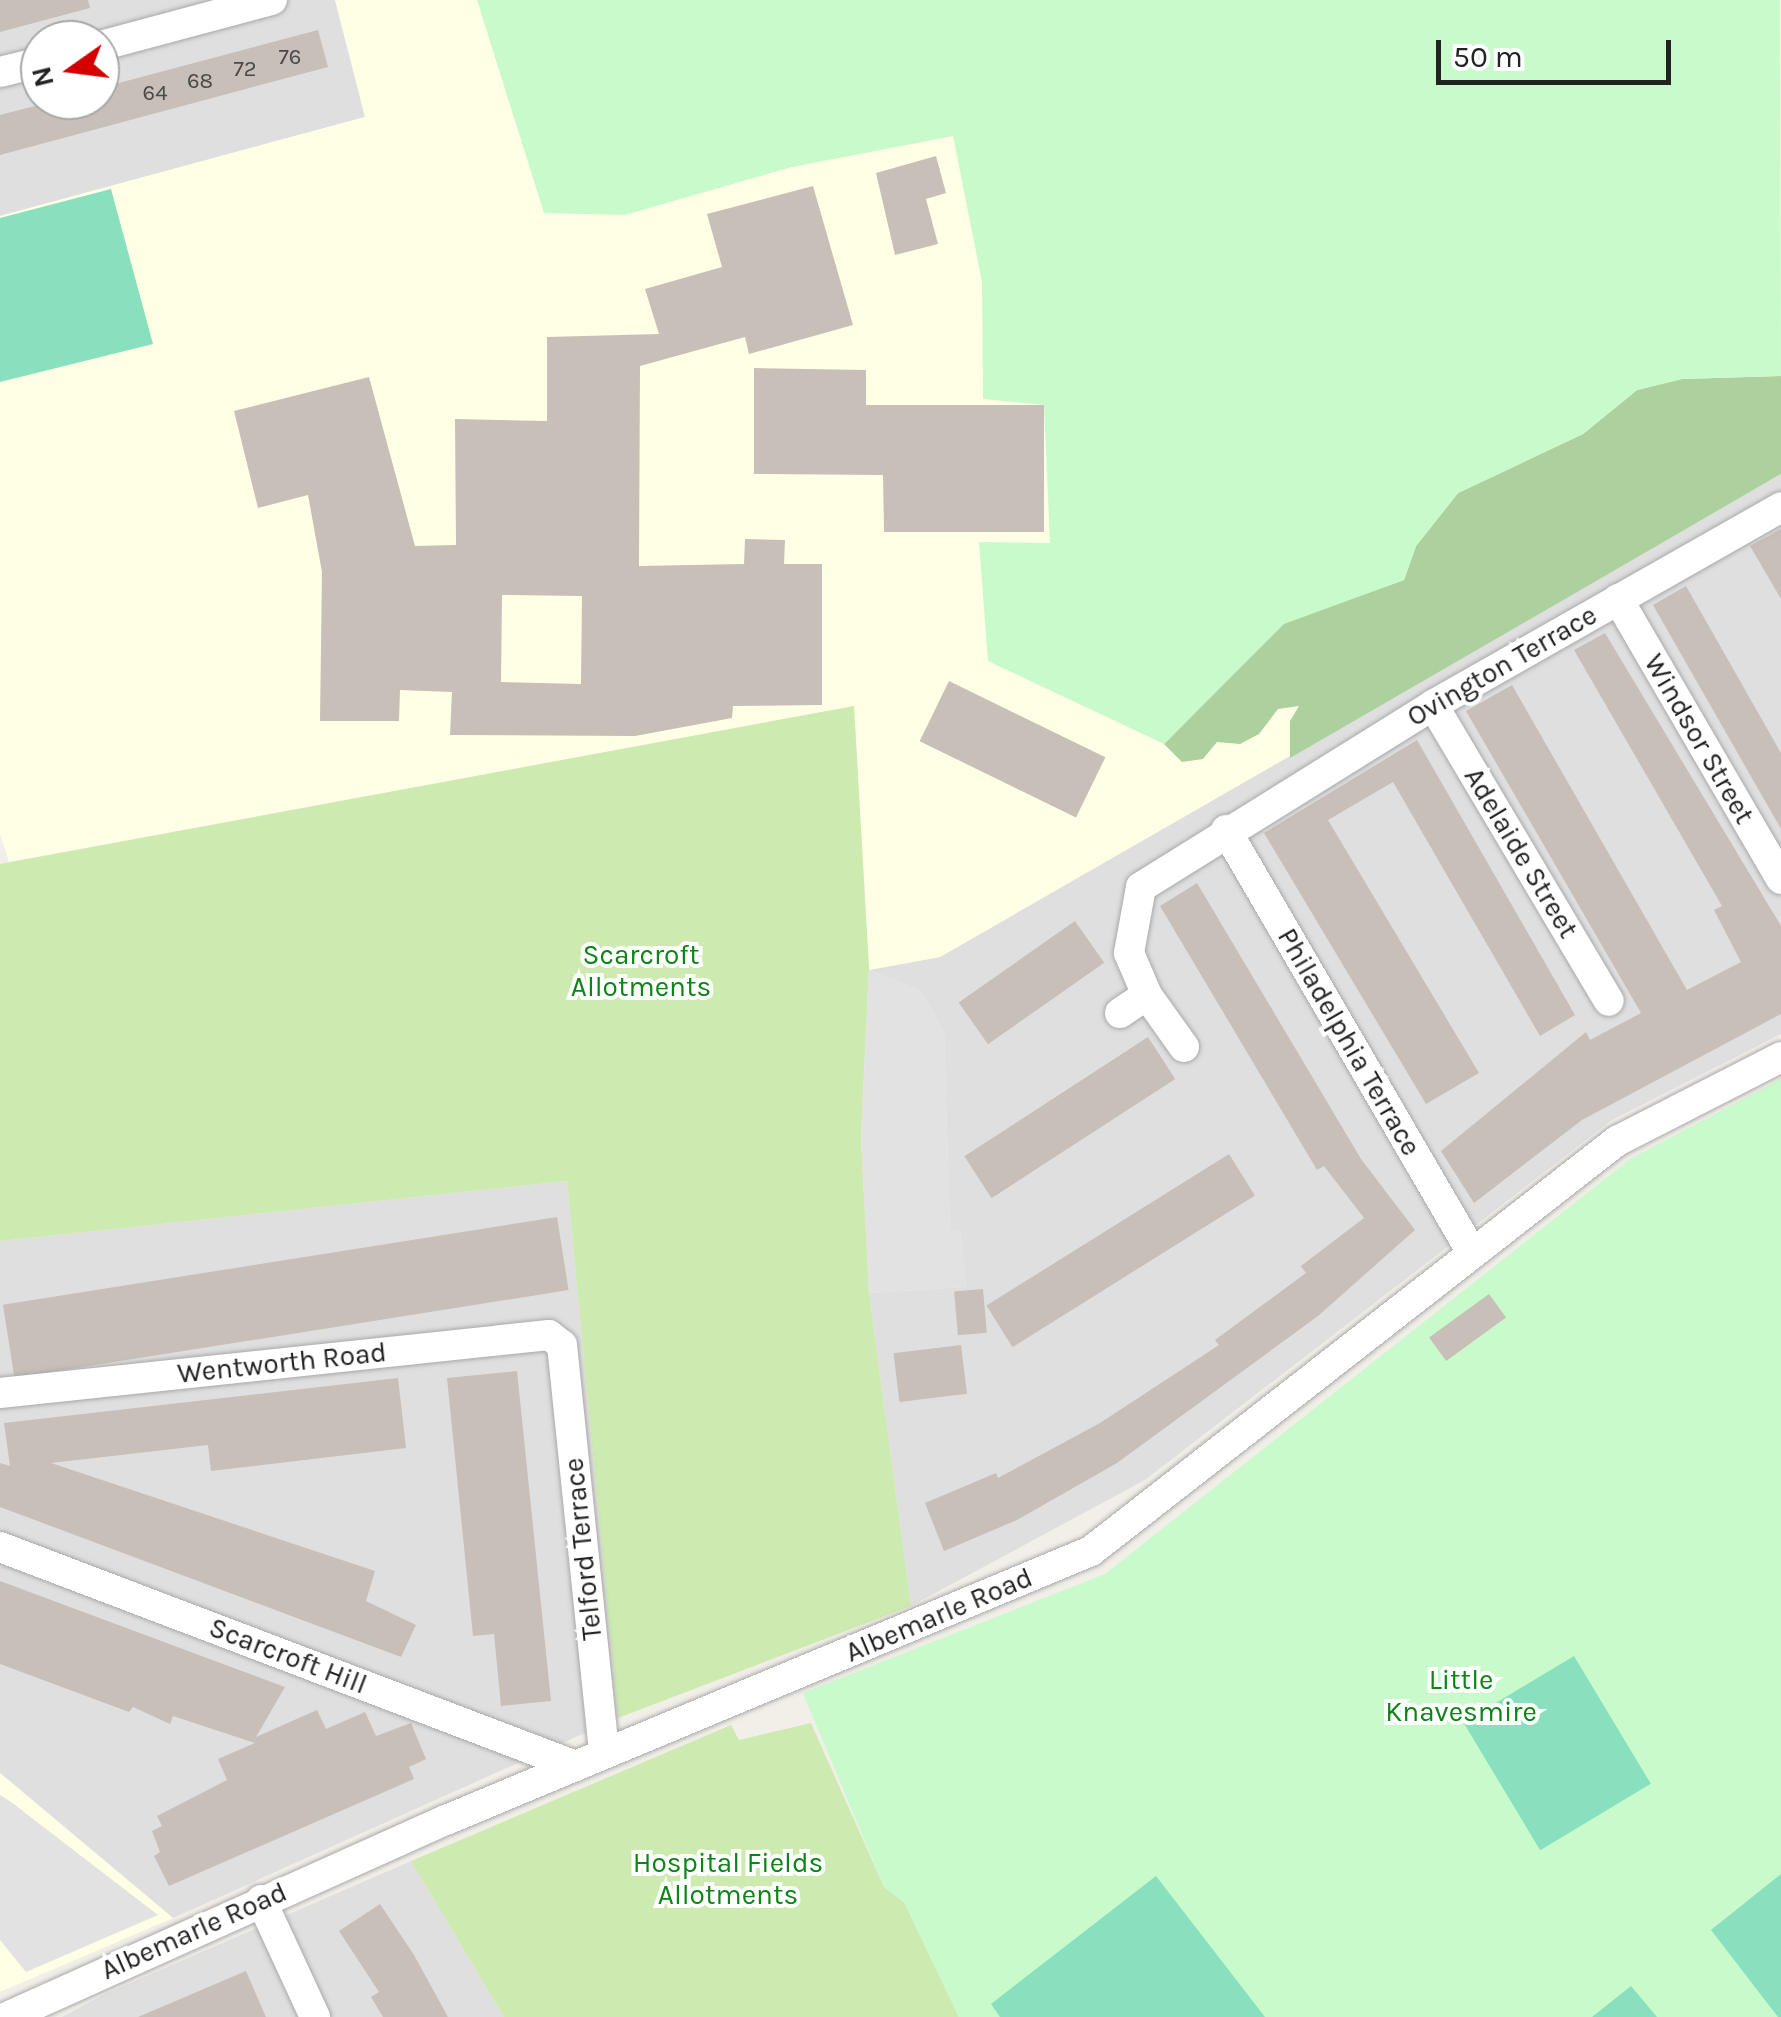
<!DOCTYPE html>
<html>
<head>
<meta charset="utf-8">
<style>
  body { margin:0 }
  #map { position:relative; width:1781px; height:2017px; overflow:hidden; background:#f2efe9; font-family:Karla,sans-serif }
  div>[style] { position:absolute }
  .residential>* { inset:0; background:#e0dfdf }
  .education>* { inset:0; background:#ffffe5 }
  .grass>* { inset:0; background:#cdebb0 }
  .forest>* { inset:0; background:#add19e }
  .park>* { inset:0; background:#c8facc }
  .pitch>* { inset:0; background:#88e0be; transform-origin:0 0 }
  .parking>* { inset:0; background:#e2e2e2 }
  .building>* { inset:0; background:#c7bfb8; transform-origin:0 0 }
  .roads { filter:drop-shadow(0 0 2px #a9a9a9) drop-shadow(0 0 2px #a9a9a9) }
  .minor>* { height:30px; margin:-15px; padding:0 15px; transform-origin:15px; border-radius:15px; background:#fff }
  span { translate:-50% -50%; white-space:nowrap; text-align:center; line-height:1.15; -webkit-text-stroke:8px #fff; paint-order:stroke }
  .number-label { font-size:22px; color:#4b4948 }
  .number-label span { -webkit-text-stroke-width:0 }
  .street-label { font-size:28px; color:#222 }
  .park-label { font-size:28px; color:#0c8416 }
  .north { position:absolute; left:20px; top:20px; width:100px; height:100px; box-sizing:border-box; background:#fff; border:2px solid #a7a7a7; border-radius:50%; rotate:256deg; font-size:28px; font-weight:700; line-height:40px; text-align:center; color:#222 }
  .north::after { content:''; display:block; margin:auto; width:35px; height:45px; background:#d40000; clip-path:polygon(50% 0,100% 100%,50% 72%,0 100%) }
  .scale { position:absolute; left:1436px; top:40px; width:235px; height:45px; box-sizing:border-box; border:5px solid #222; border-top:0; padding-left:12px; font-size:30px; line-height:35px; white-space:nowrap; color:#222; -webkit-text-stroke:8px #fff; paint-order:stroke }
</style>
</head>
<body>
<div id="map">
  <div class="residential">
    <i style="clip-path:polygon(evenodd,0 0,335px 0,365px 117px,0 216px,0 0,40px 40px,100px 40px,100px 100px,40px 100px,40px 40px)"></i>
    <i style="clip-path:polygon(1781px 474px,1781px 1034px,1612px 1120px,1145px 1480px,911px 1606px,869px 1293px,966px 1287px,960px 1230px,950px 1231px,944px 1032px,921px 991px,869px 970px,940px 957px)"></i>
    <i style="clip-path:polygon(567px 1181px,618px 1718px,173px 1918px,0 1773px,0 1241px)"></i>
    <i style="clip-path:polygon(411px 1861px,504px 2017px,62px 2017px,103px 1995px)"></i>
  </div>
  <div class="education">
    <i style="clip-path:polygon(335px 0,1781px 0,1781px 474px,940px 957px,869px 970px,854px 706px,9px 862px,0 834px,0 216px,365px 117px)"></i>
    <i style="clip-path:polygon(0 1773px,173px 1918px,0 1992px)"></i>
  </div>
  <div class="grass">
    <i style="clip-path:polygon(854px 706px,869px 968px,861px 1137px,869px 1293px,911px 1606px,618px 1718px,567px 1181px,0 1241px,0 864px)"></i>
    <i style="clip-path:polygon(811px 1723px,884px 1887px,904px 1902px,959px 2017px,504px 2017px,411px 1861px,731px 1725px,739px 1740px)"></i>
  </div>
  <div class="forest">
    <i style="clip-path:polygon(1781px 376px,1781px 474px,1290px 758px,1290px 721px,1299px 706px,1278px 709px,1259px 734px,1240px 744px,1217px 742px,1203px 759px,1182px 762px,1164px 744px,1284px 623px,1404px 580px,1416px 546px,1458px 493px,1583px 434px,1637px 390px,1682px 379px)"></i>
  </div>
  <div class="park">
    <i style="clip-path:polygon(477px 0,1780px 0,1781px 376px,1682px 379px,1637px 390px,1583px 434px,1458px 493px,1416px 546px,1404px 580px,1284px 624px,1164px 744px,988px 661px,979px 542px,1050px 543px,1044px 405px,983px 399px,982px 282px,953px 136px,792px 167px,625px 215px,544px 213px)"></i>
    <i style="clip-path:polygon(1781px 1079px,1781px 2017px,959px 2017px,904px 1902px,884px 1887px,803px 1693px,1105px 1574px,1630px 1159px)"></i>
  </div>
  <div class="pitch">
    <i style="clip-path:polygon(111px 189px,153px 344px,0 382px,0 218px)"></i>
    <i style="left:1574px;top:1656px;width:149px;height:129px;rotate:59deg"></i>
    <i style="clip-path:polygon(1781px 1874px,1781px 2017px,1778px 2017px,1711px 1930px)"></i>
    <i style="clip-path:polygon(1156px 1876px,1265px 2017px,1000px 2017px,991px 2004px)"></i>
    <i style="clip-path:polygon(1631px 1986px,1657px 2017px,1592px 2017px)"></i>
  </div>
  <div class="parking">
    <i style="clip-path:polygon(869px 970px,921px 991px,944px 1032px,950px 1231px,960px 1229px,966px 1287px,869px 1293px,861px 1137px)"></i>
    <i style="clip-path:polygon(0 1795px,11px 1802px,158px 1915px,26px 1972px,0 1940px)"></i>
  </div>
  <div class="building">
    <i style="clip-path:polygon(0 0,88px 0,90px 8px,0 32px)"></i>
    <i style="clip-path:polygon(318px 30px,328px 67px,0 155px,0 115px,58px 100px,100px 100px,100px 88px)"></i>
    <i style="clip-path:polygon(936px 156px,946px 193px,926px 199px,938px 244px,895px 255px,876px 173px)"></i>
    <i style="clip-path:polygon(evenodd,813px 186px,853px 325px,749px 354px,745px 337px,640px 366px,639px 566px,744px 564px,745px 539px,785px 540px,784px 564px,822px 564px,822px 705px,733px 706px,732px 718px,635px 736px,450px 735px,452px 692px,400px 690px,399px 721px,320px 721px,322px 572px,308px 495px,258px 508px,234px 411px,369px 377px,415px 546px,456px 545px,455px 419px,547px 421px,547px 337px,659px 334px,645px 289px,722px 267px,707px 214px,813px 186px,502px 595px,582px 596px,581px 684px,501px 682px,502px 595px)"></i>
    <i style="clip-path:polygon(754px 368px,866px 370px,866px 405px,1044px 405px,1044px 532px,884px 532px,883px 475px,754px 474px)"></i>
    <i style="clip-path:polygon(1781px 529px,1781px 599px,1750px 546px)"></i>
    <i style="clip-path:polygon(1686px 586px,1781px 753px,1781px 829px,1653px 605px)"></i>
    <i style="clip-path:polygon(1605px 633px,1781px 926px,1781px 1014px,1582px 1120px,1474px 1203px,1441px 1151px,1586px 1032px,1590px 1040px,1641px 1013px,1466px 711px,1512px 685px,1687px 990px,1741px 962px,1714px 910px,1722px 906px,1574px 650px)"></i>
    <i style="left:949px;top:681px;width:174px;height:67px;rotate:26deg"></i>
    <i style="clip-path:polygon(1417px 740px,1575px 1015px,1540px 1036px,1393px 782px,1328px 820px,1479px 1073px,1426px 1104px,1264px 833px)"></i>
    <i style="clip-path:polygon(1197px 883px,1361px 1159px,1415px 1230px,1318px 1316px,1117px 1463px,1017px 1520px,944px 1551px,925px 1503px,996px 1473px,998px 1478px,1100px 1423px,1219px 1345px,1215px 1340px,1306px 1273px,1301px 1266px,1364px 1218px,1324px 1166px,1317px 1170px,1160px 906px)"></i>
    <i style="left:1075px;top:921px;width:51px;height:142px;rotate:55deg"></i>
    <i style="left:1148px;top:1037px;width:50px;height:219px;rotate:57deg"></i>
    <i style="left:1229px;top:1154px;width:49px;height:286px;rotate:58deg"></i>
    <i style="left:557px;top:1217px;width:74px;height:561px;rotate:81deg"></i>
    <i style="left:983px;top:1289px;width:44px;height:29px;rotate:85deg"></i>
    <i style="left:1489px;top:1294px;width:29px;height:74px;rotate:54deg"></i>
    <i style="left:961px;top:1345px;width:49px;height:68px;rotate:83deg"></i>
    <i style="clip-path:polygon(517px 1371px,551px 1701px,501px 1706px,494px 1634px,473px 1636px,447px 1378px)"></i>
    <i style="clip-path:polygon(398px 1378px,406px 1448px,211px 1471px,208px 1445px,51px 1463px,375px 1571px,366px 1601px,416px 1625px,401px 1657px,0 1507px,0 1463px,10px 1466px,4px 1423px)"></i>
    <i style="clip-path:polygon(0 1581px,285px 1687px,256px 1737px,317px 1710px,326px 1729px,365px 1712px,376px 1736px,411px 1723px,426px 1759px,409px 1767px,414px 1779px,169px 1886px,154px 1856px,160px 1852px,152px 1831px,162px 1826px,157px 1816px,227px 1780px,218px 1759px,255px 1743px,173px 1716px,170px 1724px,133px 1707px,129px 1712px,0 1664px)"></i>
    <i style="clip-path:polygon(380px 1904px,414px 1955px,448px 2017px,383px 2017px,371px 1997px,379px 1992px,339px 1931px)"></i>
    <i style="clip-path:polygon(246px 1971px,266px 2017px,138px 2017px)"></i>
  </div>
  <div class="roads">
    <div class="minor">
      <i style="left:100px;top:46px;width:178px;rotate:-15deg"></i>
      <i style="left:0;top:72px;width:41px;rotate:-14deg"></i>
      <i style="left:1618px;top:599px;width:324px;rotate:59.8deg"></i>
      <i style="left:1433px;top:705px;width:344px;rotate:59.3deg"></i>
      <i style="left:1226px;top:830px;width:489px;rotate:59.8deg"></i>
      <i style="left:1120px;top:1013px;width:32px;rotate:-34deg"></i>
      <i style="left:1184px;top:1047px;width:64px;rotate:-125.4deg"></i>
      <i style="left:1147px;top:995px;width:46px;rotate:-113.2deg"></i>
      <i style="left:1129px;top:953px;width:67px;rotate:-79.7deg"></i>
      <i style="left:1141px;top:887px;width:344px;rotate:-31.9deg"></i>
      <i style="left:1433px;top:705px;width:400px;rotate:-29.6deg"></i>
      <i style="left:0;top:1393px;width:552px;rotate:-6.03deg"></i>
      <i style="left:549px;top:1335px;width:16px;rotate:38deg"></i>
      <i style="left:562px;top:1345px;width:410px;rotate:84.1deg"></i>
      <i style="left:0;top:1547px;width:616px;rotate:20.82deg"></i>
      <i style="left:261px;top:1900px;width:129px;rotate:65.2deg"></i>
      <i style="left:7px;top:2017px;width:481px;rotate:-24.2deg"></i>
      <i style="left:446px;top:1820px;width:699px;rotate:-22.64deg"></i>
      <i style="left:1091px;top:1551px;width:667px;rotate:-37.94deg"></i>
      <i style="left:1617px;top:1141px;width:184px;rotate:-27.1deg"></i>
    </div>
  </div>
  <div class="number-label">
    <span style="left:290px;top:58px">76</span>
    <span style="left:245px;top:70px">72</span>
    <span style="left:200px;top:82px">68</span>
    <span style="left:155px;top:94px">64</span>
  </div>
  <div class="street-label">
    <span style="left:1502px;top:666px;rotate:-30deg">Ovington Terrace</span>
    <span style="left:1699px;top:739px;rotate:60deg">Windsor Street</span>
    <span style="left:1521px;top:853px;rotate:59deg">Adelaide Street</span>
    <span style="left:1349px;top:1042px;rotate:60deg">Philadelphia Terrace</span>
    <span style="left:282px;top:1363px;rotate:-6deg">Wentworth Road</span>
    <span style="left:583px;top:1549px;rotate:-96deg">Telford Terrace</span>
    <span style="left:939px;top:1615px;rotate:-23deg">Albemarle Road</span>
    <span style="left:288px;top:1656px;rotate:21deg">Scarcroft Hill</span>
    <span style="left:194px;top:1931px;rotate:-24deg">Albemarle Road</span>
  </div>
  <div class="park-label">
    <span style="left:641px;top:971px">Scarcroft<br>Allotments</span>
    <span style="left:1461px;top:1696px">Little<br>Knavesmire</span>
    <span style="left:728px;top:1879px">Hospital Fields<br>Allotments</span>
  </div>
  <div class="north">N</div>
  <div class="scale">50 m</div>
</div>
</body>
</html>
